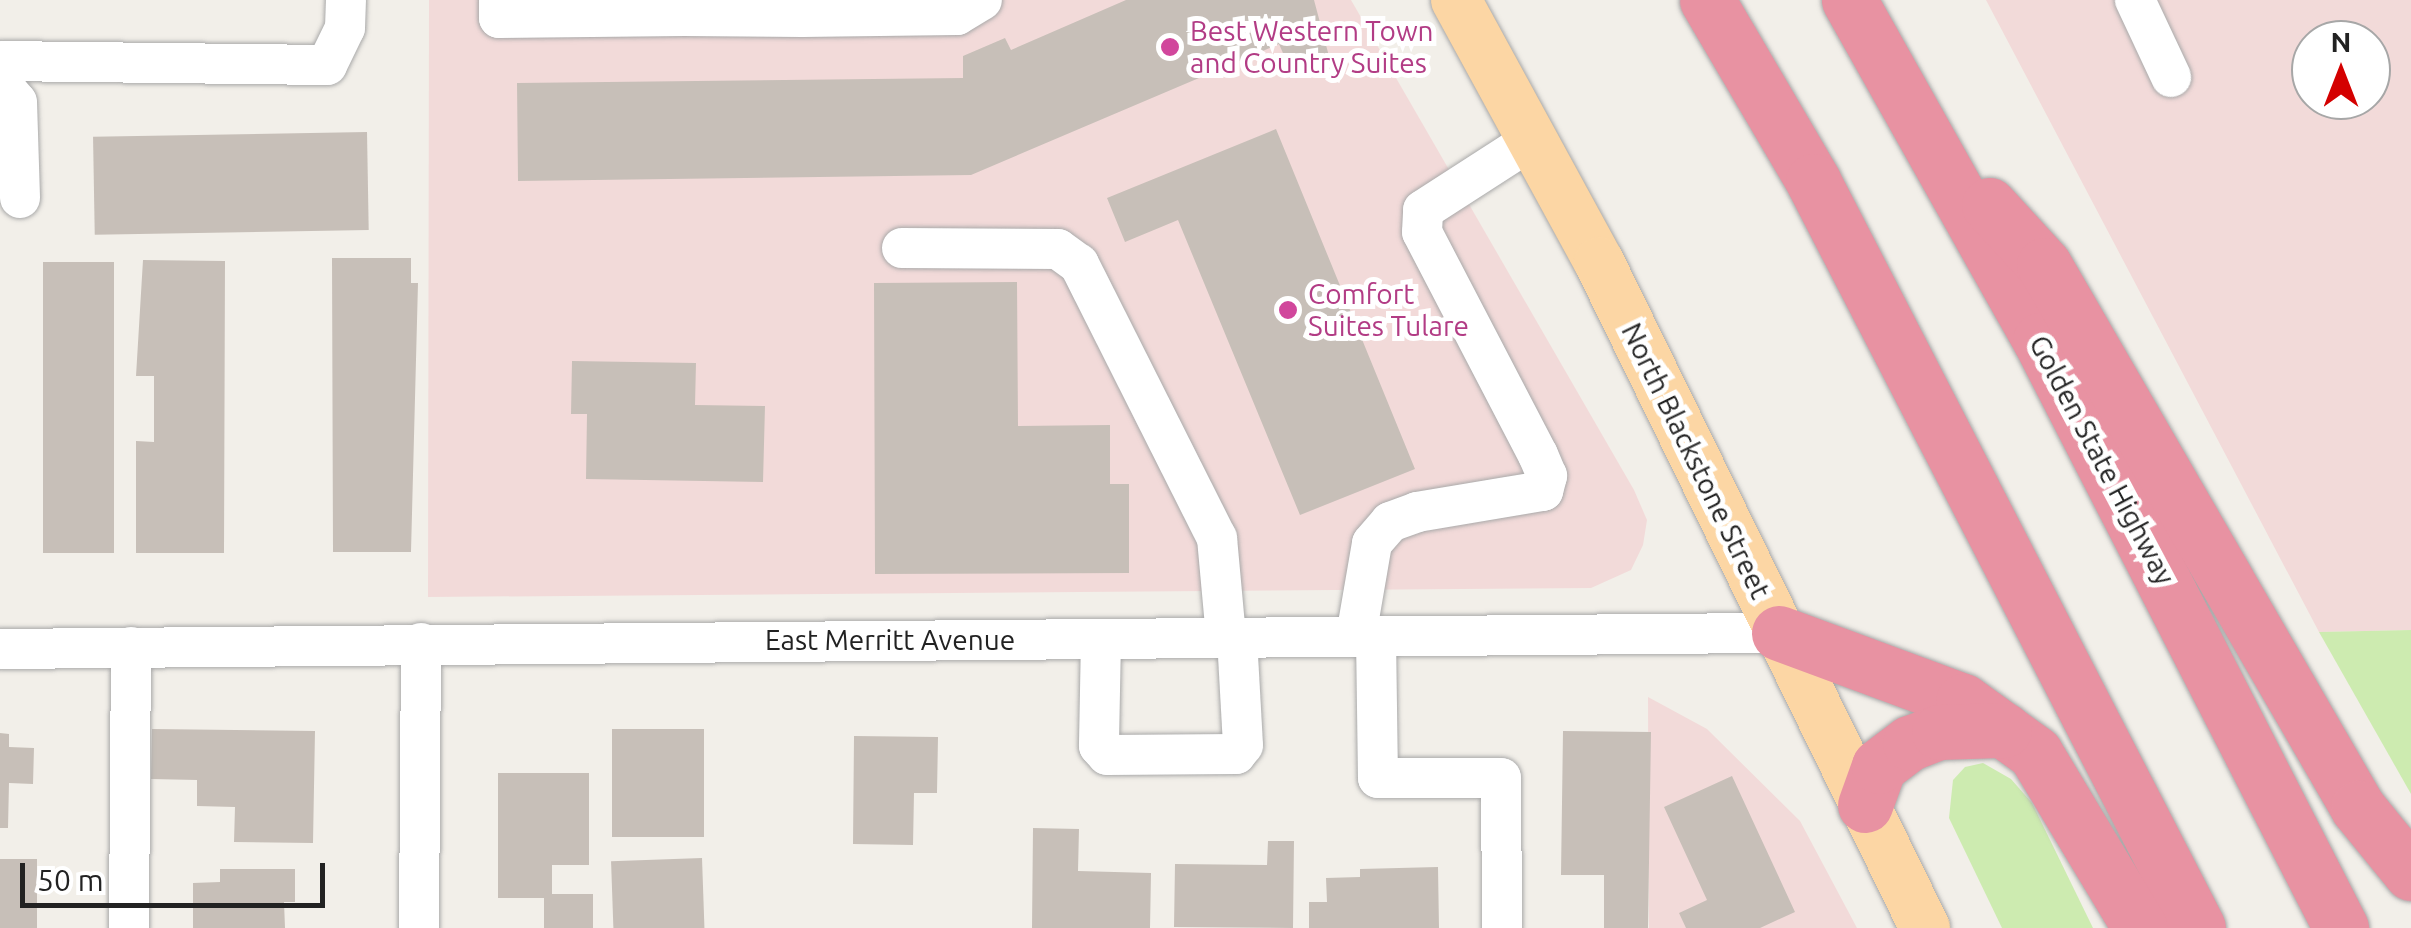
<!DOCTYPE html>
<html>
<head>
<meta charset="utf-8">
<style>
  body { margin:0 }
  #map { position:relative; width:2411px; height:928px; overflow:hidden; background:#f2efe9; font-family:Ubuntu,sans-serif }
  div>[style] { position:absolute }
  .commercial>* { inset:0; background:#f2dad9 }
  .grass>* { inset:0; background:#cdebb0 }
  .building>* { inset:0; background:#c7bfb8; transform-origin:0 0 }
  .roads { filter:drop-shadow(0 0 2px #a9a9a9) drop-shadow(0 0 2px #a9a9a9) }
  .minor>* { height:40px; margin:-20px; padding:0 20px; transform-origin:20px; border-radius:20px; background:#fff }
  .major>* { height:50px; margin:-25px; padding:0 25px; transform-origin:25px; border-radius:25px; background:#fcd6a4 }
  .highway>* { height:55px; margin:-27.5px; padding:0 27.5px; transform-origin:27.5px; border-radius:27.5px; background:#e892a2 }
  .dots>* { width:28px; height:28px; translate:-50% -50%; box-sizing:border-box; border:5px solid #fff; border-radius:50% }
  span { translate:-50% -50%; white-space:nowrap; text-align:center; line-height:1.15; -webkit-text-stroke:10px #fff; paint-order:stroke }
  .hotel-label { font-size:28px; color:#b23c85 }
  .left { translate:0 -50%; text-align:left }
  .street-label { font-size:28px; color:#222 }
  .north { position:absolute; left:2291px; top:20px; width:100px; height:100px; box-sizing:border-box; background:#fff; border:2px solid #a7a7a7; border-radius:50%; rotate:0deg; font-size:28px; font-weight:700; line-height:40px; text-align:center; color:#222 }
  .north::after { content:''; display:block; margin:auto; width:35px; height:45px; background:#d40000; clip-path:polygon(50% 0,100% 100%,50% 72%,0 100%) }
  .scale { position:absolute; left:20px; top:863px; width:305px; height:45px; box-sizing:border-box; border:5px solid #222; border-top:0; padding-left:12px; font-size:30px; line-height:35px; white-space:nowrap; color:#222; -webkit-text-stroke:8px #fff; paint-order:stroke }
</style>
</head>
<body>
<div id="map">
  <div class="commercial">
    <i style="clip-path:polygon(429px 0,1351px 0,1634px 490px,1647px 520px,1643px 545px,1631px 570px,1591px 588px,428px 597px)"></i>
    <i style="clip-path:polygon(evenodd,1986px 0,2411px 0,2411px 630px,2319px 632px,1986px 0,2311px 40px,2371px 40px,2371px 100px,2311px 100px,2311px 40px)"></i>
    <i style="clip-path:polygon(1648px 697px,1707px 729px,1800px 821px,1857px 928px,1649px 928px)"></i>
  </div>
  <div class="grass">
    <i style="clip-path:polygon(2411px 630px,2411px 794px,2319px 632px)"></i>
    <i style="clip-path:polygon(1983px 763px,2011px 779px,2032px 803px,2093px 928px,2002px 928px,1949px 818px,1953px 780px,1965px 767px)"></i>
  </div>
  <div class="building">
    <i style="clip-path:polygon(1126px 0,1314px 0,1330px 60px,1293px 76px,1279px 44px,971px 175px,518px 181px,517px 83px,963px 78px,963px 56px,1005px 38px,1011px 50px)"></i>
    <i style="clip-path:polygon(1276px 129px,1415px 469px,1300px 515px,1178px 220px,1125px 242px,1107px 198px)"></i>
    <i style="left:367px;top:132px;width:98px;height:274px;rotate:89deg"></i>
    <i style="clip-path:polygon(332px 258px,411px 258px,411px 283px,418px 283px,411px 552px,333px 552px)"></i>
    <i style="clip-path:polygon(143px 260px,225px 261px,224px 553px,136px 553px,136px 441px,154px 442px,154px 376px,136px 376px)"></i>
    <i style="left:43px;top:262px;width:71px;height:291px"></i>
    <i style="clip-path:polygon(1017px 282px,1018px 426px,1110px 425px,1110px 484px,1129px 484px,1129px 573px,875px 574px,874px 283px)"></i>
    <i style="clip-path:polygon(572px 361px,696px 363px,695px 405px,765px 406px,763px 482px,586px 479px,587px 414px,571px 414px)"></i>
    <i style="clip-path:polygon(152px 729px,315px 731px,313px 843px,234px 842px,235px 807px,197px 806px,197px 780px,151px 779px)"></i>
    <i style="left:612px;top:729px;width:92px;height:108px"></i>
    <i style="clip-path:polygon(1563px 731px,1651px 732px,1648px 928px,1604px 928px,1604px 875px,1561px 875px)"></i>
    <i style="clip-path:polygon(0 733px,9px 734px,9px 747px,34px 748px,33px 784px,9px 783px,8px 828px,0 828px)"></i>
    <i style="clip-path:polygon(854px 736px,938px 737px,937px 793px,914px 793px,913px 845px,853px 844px)"></i>
    <i style="clip-path:polygon(498px 773px,589px 773px,589px 865px,552px 865px,552px 894px,593px 894px,593px 928px,544px 928px,544px 898px,498px 898px)"></i>
    <i style="clip-path:polygon(1732px 776px,1795px 912px,1760px 928px,1686px 928px,1679px 913px,1707px 900px,1664px 807px)"></i>
    <i style="clip-path:polygon(1033px 828px,1079px 829px,1078px 871px,1151px 873px,1150px 928px,1032px 928px)"></i>
    <i style="clip-path:polygon(1268px 841px,1294px 841px,1293px 928px,1174px 927px,1175px 864px,1267px 865px)"></i>
    <i style="left:702px;top:858px;width:70px;height:91px;rotate:88deg"></i>
    <i style="left:0;top:859px;width:37px;height:69px"></i>
    <i style="clip-path:polygon(1438px 867px,1439px 928px,1309px 928px,1309px 902px,1327px 902px,1326px 878px,1360px 877px,1360px 869px)"></i>
    <i style="clip-path:polygon(220px 869px,295px 869px,295px 902px,284px 902px,285px 928px,193px 928px,193px 883px,220px 882px)"></i>
  </div>
  <div class="roads">
    <div class="minor">
      <i style="left:499px;top:0;width:18px;rotate:90deg"></i>
      <i style="left:499px;top:18px;width:185px;rotate:-0.6deg"></i>
      <i style="left:683px;top:0;width:16px;rotate:86deg"></i>
      <i style="left:684px;top:16px;width:118px;rotate:0.5deg"></i>
      <i style="left:802px;top:17px;width:155px;rotate:-0.7deg"></i>
      <i style="left:957px;top:15px;width:29px;rotate:-31deg"></i>
      <i style="left:2135px;top:0;width:85px;rotate:64.9deg"></i>
      <i style="left:0;top:61px;width:327px;rotate:0.7deg"></i>
      <i style="left:327px;top:65px;width:41px;rotate:-64.1deg"></i>
      <i style="left:345px;top:28px;width:28px;rotate:-88deg"></i>
      <i style="left:0;top:82px;width:26px;rotate:50deg"></i>
      <i style="left:17px;top:102px;width:96px;rotate:88.2deg"></i>
      <i style="left:902px;top:248px;width:156px;rotate:0.4deg"></i>
      <i style="left:1058px;top:249px;width:26px;rotate:36deg"></i>
      <i style="left:1079px;top:264px;width:307px;rotate:63.3deg"></i>
      <i style="left:1217px;top:538px;width:99px;rotate:84.8deg"></i>
      <i style="left:1356px;top:636px;width:94px;rotate:-80.2deg"></i>
      <i style="left:1372px;top:543px;width:28px;rotate:-49deg"></i>
      <i style="left:1390px;top:522px;width:29px;rotate:-20deg"></i>
      <i style="left:1417px;top:512px;width:128px;rotate:-9.5deg"></i>
      <i style="left:1543px;top:491px;width:16px;rotate:-75deg"></i>
      <i style="left:1547px;top:476px;width:23px;rotate:-113deg"></i>
      <i style="left:1538px;top:455px;width:251px;rotate:-117.5deg"></i>
      <i style="left:1422px;top:232px;width:22px;rotate:-87deg"></i>
      <i style="left:1423px;top:210px;width:131px;rotate:-32.8deg"></i>
      <i style="left:1376px;top:636px;width:142px;rotate:89.2deg"></i>
      <i style="left:1378px;top:778px;width:123px"></i>
      <i style="left:1501px;top:778px;width:150px;rotate:89.6deg"></i>
      <i style="left:1101px;top:639px;width:107px;rotate:91.1deg"></i>
      <i style="left:1099px;top:746px;width:12px;rotate:48deg"></i>
      <i style="left:1107px;top:755px;width:129px;rotate:-0.4deg"></i>
      <i style="left:1236px;top:754px;width:11px;rotate:-52deg"></i>
      <i style="left:1243px;top:745px;width:108px;rotate:-93.2deg"></i>
      <i style="left:0;top:649px;width:1779px;rotate:-0.52deg"></i>
      <i style="left:129px;top:928px;width:281px;rotate:-89.6deg"></i>
      <i style="left:419px;top:928px;width:285px;rotate:-89.6deg"></i>
    </div>
    <div class="major">
      <i style="left:1456px;top:0;width:298px;rotate:61.4deg"></i>
      <i style="left:1599px;top:262px;width:742px;rotate:63.92deg"></i>
    </div>
    <div class="highway">
      <i style="left:1707px;top:0;width:210px;rotate:59.6deg"></i>
      <i style="left:1813px;top:181px;width:840px;rotate:62.73deg"></i>
      <i style="left:1849px;top:0;width:390px;rotate:60.7deg"></i>
      <i style="left:2040px;top:340px;width:661px;rotate:62.89deg"></i>
      <i style="left:1989px;top:205px;width:81px;rotate:47.5deg"></i>
      <i style="left:2044px;top:265px;width:627px;rotate:59.96deg"></i>
      <i style="left:2358px;top:808px;width:84px;rotate:50.8deg"></i>
      <i style="left:1779px;top:633px;width:196px;rotate:20.3deg"></i>
      <i style="left:1963px;top:701px;width:89px;rotate:35.8deg"></i>
      <i style="left:2035px;top:753px;width:204px;rotate:59deg"></i>
      <i style="left:1865px;top:805px;width:41px;rotate:-70.3deg"></i>
      <i style="left:1879px;top:766px;width:39px;rotate:-37deg"></i>
      <i style="left:1910px;top:743px;width:31px;rotate:-21deg"></i>
      <i style="left:1939px;top:732px;width:65px;rotate:-1.8deg"></i>
    </div>
  </div>
  <div class="dots">
    <i style="left:1170px;top:47px;background:#d1479c"></i>
    <i style="left:1288px;top:310px;background:#d1479c"></i>
  </div>
  <div class="hotel-label">
    <span class="left" style="left:1190px;top:47px">Best Western Town<br>and Country Suites</span>
    <span class="left" style="left:1308px;top:310px">Comfort<br>Suites Tulare</span>
  </div>
  <div class="street-label">
    <span style="left:2102px;top:460px;rotate:62deg">Golden State Highway</span>
    <span style="left:1696px;top:461px;rotate:64deg">North Blackstone Street</span>
    <span style="left:890px;top:640px">East Merritt Avenue</span>
  </div>
  <div class="north">N</div>
  <div class="scale">50 m</div>
</div>
</body>
</html>
